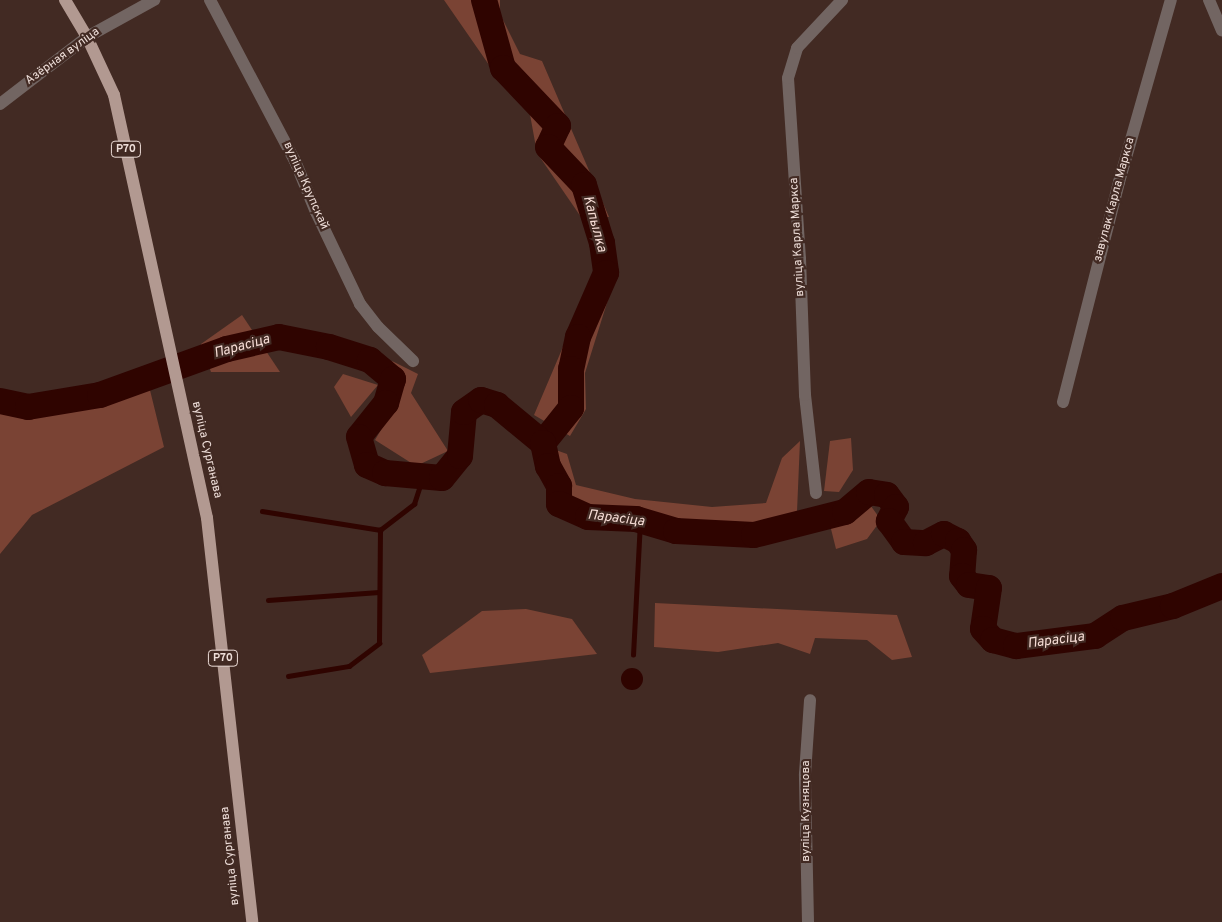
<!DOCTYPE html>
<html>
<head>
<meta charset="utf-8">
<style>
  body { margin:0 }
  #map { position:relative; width:1222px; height:922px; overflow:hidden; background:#422a23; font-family:Overpass,sans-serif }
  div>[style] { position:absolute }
  .green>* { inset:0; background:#7a4334 }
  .water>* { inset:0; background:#2f0400 }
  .round { border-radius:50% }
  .stream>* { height:4.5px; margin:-2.25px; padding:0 2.25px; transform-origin:2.25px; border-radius:2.25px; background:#2f0400 }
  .river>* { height:26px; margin:-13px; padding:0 13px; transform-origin:13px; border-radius:13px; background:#2f0400 }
  .street>* { height:12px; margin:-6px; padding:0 6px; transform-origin:6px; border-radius:6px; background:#726562 }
  .primary>* { height:12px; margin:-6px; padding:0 6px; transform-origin:6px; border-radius:6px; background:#b29991 }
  span { translate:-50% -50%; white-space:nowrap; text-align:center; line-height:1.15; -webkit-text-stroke:4.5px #422a23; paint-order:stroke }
  .shield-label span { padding:1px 4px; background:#422a23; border:1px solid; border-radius:4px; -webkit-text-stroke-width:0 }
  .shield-label { font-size:11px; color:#eeded9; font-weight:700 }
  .street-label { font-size:12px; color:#eeded9 }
  .water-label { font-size:14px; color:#f7ddd6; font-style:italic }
</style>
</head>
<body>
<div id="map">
  <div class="green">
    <i style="clip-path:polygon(444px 0,500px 0,500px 14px,520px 54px,542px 61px,609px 217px,581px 217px,537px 153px,527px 98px,496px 75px)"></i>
    <i style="clip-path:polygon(591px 281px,611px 290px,585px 373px,586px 409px,570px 436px,534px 415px)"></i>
    <i style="clip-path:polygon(242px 315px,280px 372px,211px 372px,201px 344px)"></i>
    <i style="clip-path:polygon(392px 361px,418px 374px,411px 393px,448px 451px,416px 466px,375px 440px,391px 413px,401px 384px)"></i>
    <i style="clip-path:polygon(343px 374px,378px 385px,351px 417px,334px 387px)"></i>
    <i style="clip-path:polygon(148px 382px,164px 447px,32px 515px,0 554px,0 409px,70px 413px)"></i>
    <i style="clip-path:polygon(851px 438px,853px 470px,839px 492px,824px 491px,830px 441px)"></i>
    <i style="clip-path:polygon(800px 441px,797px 512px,756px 528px,683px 522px,631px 512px,587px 511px,563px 501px,564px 478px,553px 449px,567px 454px,576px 485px,635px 499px,712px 507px,766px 503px,782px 458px)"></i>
    <i style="clip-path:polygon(868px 502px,881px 520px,867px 539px,836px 549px,830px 525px,844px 522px)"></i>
    <i style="clip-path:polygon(655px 603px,897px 615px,912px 657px,892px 660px,867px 640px,815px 638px,810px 654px,778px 643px,718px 652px,654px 647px)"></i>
    <i style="clip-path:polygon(526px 609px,572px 619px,597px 654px,430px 673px,422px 655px,482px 611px)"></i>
  </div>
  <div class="water">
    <i class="round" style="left:621px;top:668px;width:22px;height:22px"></i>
  </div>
  <div class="stream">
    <i style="left:262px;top:511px;width:120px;rotate:9.1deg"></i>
    <i style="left:268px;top:600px;width:111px;rotate:-4.1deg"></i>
    <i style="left:633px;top:655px;width:135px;rotate:-87deg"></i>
    <i style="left:288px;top:676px;width:62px;rotate:-9.3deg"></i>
    <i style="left:349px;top:666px;width:38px;rotate:-37deg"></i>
    <i style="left:379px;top:643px;width:113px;rotate:-89.5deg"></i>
    <i style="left:380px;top:530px;width:43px;rotate:-37.4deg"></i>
    <i style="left:414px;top:504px;width:28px;rotate:-72deg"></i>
  </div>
  <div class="river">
    <i style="left:484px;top:0;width:71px;rotate:74.4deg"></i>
    <i style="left:503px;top:68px;width:80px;rotate:46.5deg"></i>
    <i style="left:558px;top:126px;width:23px;rotate:115deg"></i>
    <i style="left:548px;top:147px;width:52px;rotate:46.5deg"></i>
    <i style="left:584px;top:185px;width:61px;rotate:72.8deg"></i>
    <i style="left:602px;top:243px;width:30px;rotate:82deg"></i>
    <i style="left:606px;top:273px;width:70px;rotate:113.6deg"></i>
    <i style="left:578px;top:337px;width:33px;rotate:102deg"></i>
    <i style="left:571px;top:369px;width:39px;rotate:90deg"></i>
    <i style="left:571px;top:408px;width:45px;rotate:128.7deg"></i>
    <i style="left:0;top:401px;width:29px;rotate:12deg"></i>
    <i style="left:28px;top:407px;width:73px;rotate:-9.5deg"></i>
    <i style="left:100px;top:395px;width:135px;rotate:-19.9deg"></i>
    <i style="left:227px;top:349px;width:53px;rotate:-13deg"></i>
    <i style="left:279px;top:337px;width:51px;rotate:11.3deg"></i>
    <i style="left:329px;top:347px;width:43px;rotate:17.6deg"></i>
    <i style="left:370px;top:360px;width:30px;rotate:40deg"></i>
    <i style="left:393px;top:379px;width:25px;rotate:106deg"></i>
    <i style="left:386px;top:403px;width:43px;rotate:128.5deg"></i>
    <i style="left:359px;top:437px;width:29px;rotate:74deg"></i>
    <i style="left:367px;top:465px;width:20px;rotate:24deg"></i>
    <i style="left:385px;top:473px;width:57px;rotate:5deg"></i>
    <i style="left:442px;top:478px;width:28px;rotate:-51deg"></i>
    <i style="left:460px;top:456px;width:44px;rotate:-84.8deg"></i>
    <i style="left:464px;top:412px;width:21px;rotate:-35deg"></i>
    <i style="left:481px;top:400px;width:17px;rotate:17deg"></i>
    <i style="left:497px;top:405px;width:60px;rotate:39.6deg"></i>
    <i style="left:543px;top:443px;width:24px;rotate:78deg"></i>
    <i style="left:548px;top:466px;width:23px;rotate:61deg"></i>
    <i style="left:559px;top:486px;width:18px;rotate:90deg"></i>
    <i style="left:559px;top:504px;width:32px;rotate:24deg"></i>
    <i style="left:588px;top:517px;width:48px;rotate:2.4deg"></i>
    <i style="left:636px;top:519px;width:42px;rotate:16.7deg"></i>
    <i style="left:676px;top:531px;width:78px;rotate:2.9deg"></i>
    <i style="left:754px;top:535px;width:94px;rotate:-14.2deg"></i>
    <i style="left:845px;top:512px;width:31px;rotate:-40deg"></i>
    <i style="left:869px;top:492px;width:18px;rotate:9deg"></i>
    <i style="left:887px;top:495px;width:15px;rotate:53deg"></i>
    <i style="left:896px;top:507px;width:16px;rotate:117deg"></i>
    <i style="left:889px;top:521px;width:26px;rotate:54deg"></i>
    <i style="left:904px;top:542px;width:22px;rotate:3deg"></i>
    <i style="left:926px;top:543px;width:20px;rotate:-27deg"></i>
    <i style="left:944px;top:534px;width:16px;rotate:27deg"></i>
    <i style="left:958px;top:541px;width:11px;rotate:56deg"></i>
    <i style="left:964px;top:550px;width:26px;rotate:94deg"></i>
    <i style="left:962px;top:576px;width:11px;rotate:52deg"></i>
    <i style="left:969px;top:585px;width:20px;rotate:9deg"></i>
    <i style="left:989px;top:588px;width:41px;rotate:98.3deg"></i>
    <i style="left:983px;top:629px;width:15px;rotate:48deg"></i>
    <i style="left:993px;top:640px;width:24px;rotate:15deg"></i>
    <i style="left:1016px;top:646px;width:80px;rotate:-7.2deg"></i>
    <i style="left:1095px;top:636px;width:33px;rotate:-33deg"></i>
    <i style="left:1123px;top:618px;width:51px;rotate:-13.5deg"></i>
    <i style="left:1173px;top:606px;width:53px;rotate:-22.2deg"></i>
  </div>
  <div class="street">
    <i style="left:210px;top:0;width:182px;rotate:62.2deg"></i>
    <i style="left:295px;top:161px;width:55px;rotate:67.6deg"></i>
    <i style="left:316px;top:212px;width:102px;rotate:64.4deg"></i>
    <i style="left:360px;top:304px;width:29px;rotate:52deg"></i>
    <i style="left:378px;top:327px;width:49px;rotate:44.2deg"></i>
    <i style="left:1209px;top:0;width:33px;rotate:67deg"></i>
    <i style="left:0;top:104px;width:110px;rotate:-37.6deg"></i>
    <i style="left:87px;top:37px;width:77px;rotate:-28.9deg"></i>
    <i style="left:1063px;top:402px;width:227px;rotate:-75.7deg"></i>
    <i style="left:1119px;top:182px;width:189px;rotate:-74.1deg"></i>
    <i style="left:816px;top:493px;width:99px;rotate:-96.4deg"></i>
    <i style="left:805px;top:395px;width:136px;rotate:-92.1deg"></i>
    <i style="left:800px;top:259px;width:181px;rotate:-93.8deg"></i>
    <i style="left:788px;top:78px;width:31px;rotate:-73deg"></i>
    <i style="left:797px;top:48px;width:66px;rotate:-46.8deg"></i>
    <i style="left:808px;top:922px;width:148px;rotate:-91.2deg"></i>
    <i style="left:805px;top:774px;width:74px;rotate:-86.1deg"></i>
  </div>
  <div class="primary">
    <i style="left:65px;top:0;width:43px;rotate:59.3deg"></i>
    <i style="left:87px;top:37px;width:64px;rotate:65deg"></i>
    <i style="left:114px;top:95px;width:433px;rotate:77.6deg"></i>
    <i style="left:207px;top:518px;width:406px;rotate:83.6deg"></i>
  </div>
  <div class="shield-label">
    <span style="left:126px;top:149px">Р70</span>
    <span style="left:223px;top:658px">Р70</span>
  </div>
  <div class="street-label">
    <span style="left:63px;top:57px;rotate:-36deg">Азёрная вуліца</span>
    <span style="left:305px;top:186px;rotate:66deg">вуліца Крупскай</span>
    <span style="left:1115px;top:200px;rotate:-75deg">завулак Карла Маркса</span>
    <span style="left:798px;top:237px;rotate:-93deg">вуліца Карла Маркса</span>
    <span style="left:206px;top:450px;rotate:77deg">вуліца Сурганава</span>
    <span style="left:807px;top:811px;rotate:-90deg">вуліца Кузняцова</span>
    <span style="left:231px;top:856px;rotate:-96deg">вуліца Сурганава</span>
  </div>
  <div class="water-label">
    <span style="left:594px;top:224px;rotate:75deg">Капылка</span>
    <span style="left:242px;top:347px;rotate:-15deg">Парасіца</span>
    <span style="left:616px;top:519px;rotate:7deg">Парасіца</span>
    <span style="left:1056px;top:641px;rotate:-7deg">Парасіца</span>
  </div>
</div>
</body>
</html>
